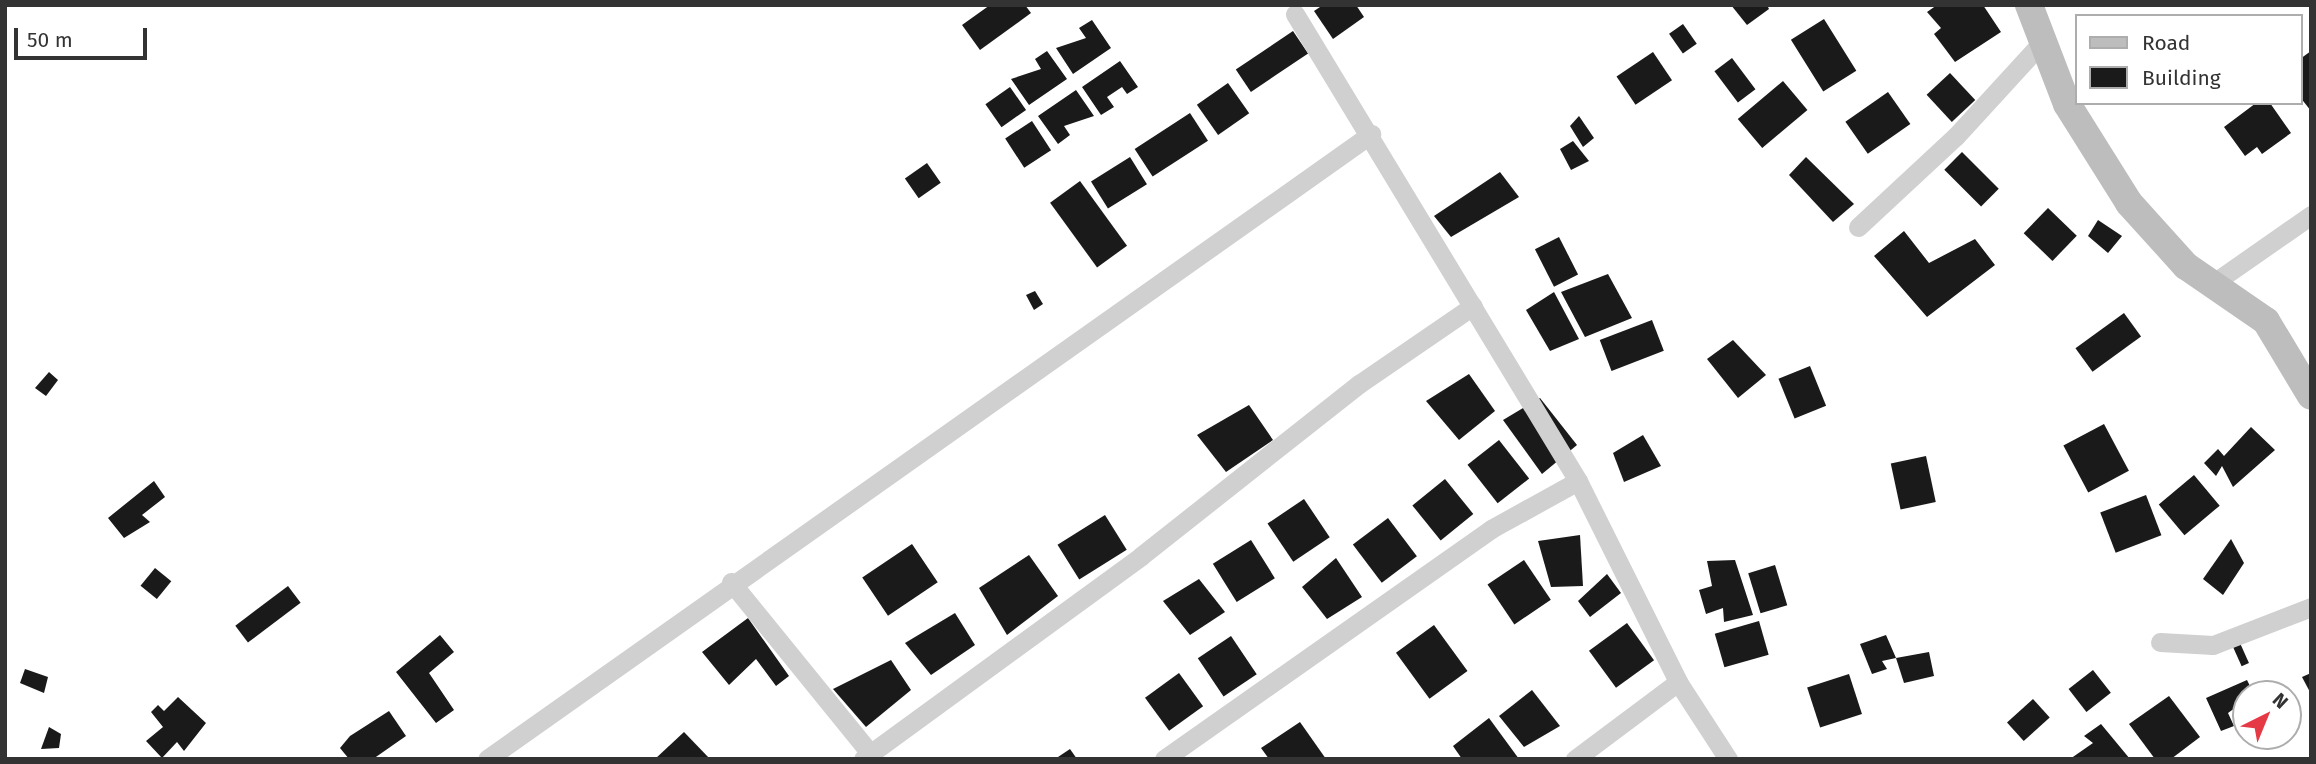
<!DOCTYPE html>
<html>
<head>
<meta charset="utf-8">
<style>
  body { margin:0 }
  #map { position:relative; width:2316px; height:764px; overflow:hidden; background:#fff; font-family:"Fira Sans",sans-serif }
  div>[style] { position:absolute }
  .building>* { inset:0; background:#1a1a1a; transform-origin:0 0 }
  .street>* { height:19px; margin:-9.5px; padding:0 9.5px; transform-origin:9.5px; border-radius:9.5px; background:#d0d0d0 }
  .secondary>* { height:28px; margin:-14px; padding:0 14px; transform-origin:14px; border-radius:14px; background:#bdbdbd }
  span { translate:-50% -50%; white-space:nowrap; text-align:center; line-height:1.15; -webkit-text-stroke:7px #fff; paint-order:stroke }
  .frame { position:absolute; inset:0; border:7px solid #333; pointer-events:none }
  .legend { position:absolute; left:2075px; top:14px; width:228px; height:91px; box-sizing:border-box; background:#fff; border:2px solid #adadad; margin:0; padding:9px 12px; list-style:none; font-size:21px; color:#333 }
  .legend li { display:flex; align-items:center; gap:14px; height:35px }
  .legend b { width:35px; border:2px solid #adadad }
  .north { position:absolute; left:2232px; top:680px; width:70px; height:70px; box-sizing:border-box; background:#fff; border:2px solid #adadad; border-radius:50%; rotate:43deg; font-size:19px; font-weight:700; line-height:28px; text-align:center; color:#333 }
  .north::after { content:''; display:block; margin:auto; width:24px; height:32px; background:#e63946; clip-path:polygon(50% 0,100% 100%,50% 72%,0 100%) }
  .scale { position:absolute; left:14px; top:28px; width:133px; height:32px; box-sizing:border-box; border:4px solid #333; border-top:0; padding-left:9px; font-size:21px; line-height:24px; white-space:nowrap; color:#333; -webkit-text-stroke:5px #fff; paint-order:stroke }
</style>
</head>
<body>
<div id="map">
  <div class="building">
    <i style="clip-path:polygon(990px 5px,1025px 5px,1031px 13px,980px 50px,962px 25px)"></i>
    <i style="clip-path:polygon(1323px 5px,1356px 5px,1364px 17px,1333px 39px,1314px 11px)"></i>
    <i style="clip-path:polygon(1731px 5px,1767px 5px,1769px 9px,1747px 25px)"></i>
    <i style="clip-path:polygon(1937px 5px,1983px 5px,2001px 32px,1955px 62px,1934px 34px,1941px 28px,1927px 12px)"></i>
    <i style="left:1824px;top:19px;width:61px;height:39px;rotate:58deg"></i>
    <i style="clip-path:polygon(1092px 20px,1111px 48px,1073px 74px,1056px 48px,1086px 38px,1079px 28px)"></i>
    <i style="left:1683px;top:24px;width:24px;height:17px;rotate:55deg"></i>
    <i style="left:1293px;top:31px;width:27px;height:69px;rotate:56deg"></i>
    <i style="clip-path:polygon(1047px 51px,1067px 79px,1029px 105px,1011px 79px,1041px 69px,1035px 59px)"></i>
    <i style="clip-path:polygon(2311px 51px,2311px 111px,2300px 97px,2300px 59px)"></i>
    <i style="left:1653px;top:52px;width:34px;height:44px;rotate:56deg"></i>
    <i style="left:1732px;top:58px;width:39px;height:22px;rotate:53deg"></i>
    <i style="clip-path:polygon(1120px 61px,1138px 87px,1127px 94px,1122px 87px,1107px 97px,1114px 107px,1101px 115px,1082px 87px)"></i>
    <i style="left:1950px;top:73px;width:37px;height:32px;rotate:47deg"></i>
    <i style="left:1783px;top:81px;width:38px;height:59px;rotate:50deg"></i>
    <i style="left:1228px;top:83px;width:37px;height:38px;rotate:55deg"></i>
    <i style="left:1010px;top:87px;width:28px;height:30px;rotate:55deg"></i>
    <i style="clip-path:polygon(1076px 90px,1094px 116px,1064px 126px,1070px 135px,1058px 144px,1038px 116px)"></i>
    <i style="left:1888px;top:92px;width:39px;height:52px;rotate:55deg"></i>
    <i style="clip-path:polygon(2256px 103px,2270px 103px,2291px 133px,2262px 154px,2257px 147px,2245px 156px,2224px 127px)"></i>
    <i style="left:1190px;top:113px;width:33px;height:66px;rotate:57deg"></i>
    <i style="clip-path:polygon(1579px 116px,1594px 138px,1583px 147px,1570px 126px)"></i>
    <i style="left:1032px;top:121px;width:35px;height:32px;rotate:57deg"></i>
    <i style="clip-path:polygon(1573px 141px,1589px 161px,1571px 170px,1560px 149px)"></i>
    <i style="left:1962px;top:152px;width:52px;height:25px;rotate:45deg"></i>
    <i style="left:1130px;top:157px;width:32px;height:46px;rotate:58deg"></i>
    <i style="clip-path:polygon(1806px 157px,1854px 204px,1833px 222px,1789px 175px)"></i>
    <i style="left:927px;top:163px;width:24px;height:27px;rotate:55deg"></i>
    <i style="clip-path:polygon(1500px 172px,1519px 197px,1451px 237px,1434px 216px)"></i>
    <i style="left:1080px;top:181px;width:80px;height:37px;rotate:54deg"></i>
    <i style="left:2048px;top:208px;width:40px;height:35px;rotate:44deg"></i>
    <i style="clip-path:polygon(2098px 220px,2122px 236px,2108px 253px,2088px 236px)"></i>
    <i style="clip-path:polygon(1904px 231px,1929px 263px,1975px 239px,1995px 265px,1927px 317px,1874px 256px)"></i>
    <i style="left:1559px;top:237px;width:42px;height:27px;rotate:63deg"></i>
    <i style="clip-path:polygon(1608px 274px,1632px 318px,1585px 337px,1561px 292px)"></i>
    <i style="clip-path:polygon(1035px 291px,1043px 304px,1034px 310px,1026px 295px)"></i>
    <i style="clip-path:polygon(1554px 292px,1579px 339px,1550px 351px,1526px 310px)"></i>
    <i style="left:2124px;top:313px;width:29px;height:60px;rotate:54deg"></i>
    <i style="left:1652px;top:320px;width:33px;height:56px;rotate:69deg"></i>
    <i style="clip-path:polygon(1733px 340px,1766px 375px,1738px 398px,1707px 359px)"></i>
    <i style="left:1810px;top:366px;width:43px;height:34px;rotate:68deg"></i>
    <i style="clip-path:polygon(49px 372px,58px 380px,46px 396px,35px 388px)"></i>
    <i style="clip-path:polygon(1469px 374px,1495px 411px,1459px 440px,1426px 401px)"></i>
    <i style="clip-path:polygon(1540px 398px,1577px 445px,1542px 474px,1503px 420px)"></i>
    <i style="clip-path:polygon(1249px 405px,1273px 440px,1226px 472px,1197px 435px)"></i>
    <i style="left:2104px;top:424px;width:53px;height:46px;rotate:62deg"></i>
    <i style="clip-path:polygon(2251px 427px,2275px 450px,2233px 487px,2222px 466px,2216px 476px,2204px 463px,2218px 449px,2224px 456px)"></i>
    <i style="clip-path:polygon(1643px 435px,1661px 466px,1624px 482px,1613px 453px)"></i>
    <i style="left:1499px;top:440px;width:49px;height:40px;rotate:52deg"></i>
    <i style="left:1926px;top:456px;width:47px;height:36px;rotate:78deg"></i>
    <i style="left:2194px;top:475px;width:40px;height:46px;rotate:50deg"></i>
    <i style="left:1445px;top:479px;width:45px;height:42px;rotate:51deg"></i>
    <i style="clip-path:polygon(154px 481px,165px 497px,142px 515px,150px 522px,124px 538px,108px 518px)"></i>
    <i style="left:2146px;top:495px;width:43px;height:49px;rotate:69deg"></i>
    <i style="left:1304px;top:499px;width:46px;height:44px;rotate:56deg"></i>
    <i style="left:1105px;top:515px;width:41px;height:56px;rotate:58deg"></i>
    <i style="left:1388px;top:518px;width:48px;height:44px;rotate:53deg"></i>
    <i style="clip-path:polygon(1580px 535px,1583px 586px,1551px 587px,1538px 541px)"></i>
    <i style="clip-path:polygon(2231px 539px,2244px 563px,2223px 595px,2203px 579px)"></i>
    <i style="left:1251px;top:540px;width:45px;height:45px;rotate:58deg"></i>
    <i style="left:912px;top:544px;width:46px;height:60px;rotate:56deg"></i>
    <i style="clip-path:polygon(1029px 555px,1058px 596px,1007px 635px,979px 588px)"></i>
    <i style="clip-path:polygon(1336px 558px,1362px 597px,1327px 619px,1302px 587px)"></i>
    <i style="left:1524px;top:560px;width:48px;height:44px;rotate:56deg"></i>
    <i style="clip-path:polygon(1735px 560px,1753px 615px,1724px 622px,1723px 608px,1706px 614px,1699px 590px,1712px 586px,1707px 561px)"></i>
    <i style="left:1775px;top:565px;width:42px;height:28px;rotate:73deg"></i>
    <i style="left:155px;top:568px;width:21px;height:23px;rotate:39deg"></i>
    <i style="clip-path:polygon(1607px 574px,1621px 593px,1590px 617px,1578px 601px)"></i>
    <i style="clip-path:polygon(1199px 579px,1225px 612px,1190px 635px,1163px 601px)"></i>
    <i style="left:288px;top:586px;width:21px;height:66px;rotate:53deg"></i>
    <i style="clip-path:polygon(955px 613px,975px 645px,931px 675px,905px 643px)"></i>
    <i style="clip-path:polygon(748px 618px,789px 676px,776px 686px,756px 659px,729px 685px,702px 652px)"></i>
    <i style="left:1759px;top:621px;width:35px;height:46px;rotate:74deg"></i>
    <i style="left:1627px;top:623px;width:46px;height:47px;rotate:54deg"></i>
    <i style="left:1434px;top:625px;width:57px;height:47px;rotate:54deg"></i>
    <i style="clip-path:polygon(440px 635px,454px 652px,429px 673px,454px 710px,436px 723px,396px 672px)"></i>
    <i style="clip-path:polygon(1886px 635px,1896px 658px,1882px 661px,1887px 669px,1872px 674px,1860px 644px)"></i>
    <i style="left:1231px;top:636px;width:46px;height:40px;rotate:56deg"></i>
    <i style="left:2240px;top:643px;width:22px;height:8px;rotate:66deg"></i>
    <i style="clip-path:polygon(1929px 652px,1934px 676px,1904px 683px,1896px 658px)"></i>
    <i style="clip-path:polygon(891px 660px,911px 690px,866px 727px,833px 689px)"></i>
    <i style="clip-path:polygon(25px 669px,48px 677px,44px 693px,20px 683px)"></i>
    <i style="left:2093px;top:670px;width:29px;height:31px;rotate:52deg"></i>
    <i style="left:1179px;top:673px;width:41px;height:42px;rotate:54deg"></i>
    <i style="clip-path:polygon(2311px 673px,2311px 694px,2302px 677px)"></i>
    <i style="left:1849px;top:674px;width:42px;height:44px;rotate:72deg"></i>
    <i style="clip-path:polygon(2247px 680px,2254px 694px,2228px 713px,2234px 726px,2221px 731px,2206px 698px)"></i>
    <i style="clip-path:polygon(1532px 690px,1560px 726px,1524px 747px,1499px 716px)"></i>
    <i style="clip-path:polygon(2169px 696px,2200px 737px,2171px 759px,2155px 759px,2129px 724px)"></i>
    <i style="clip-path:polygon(178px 697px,206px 723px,184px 751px,177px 742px,162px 758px,146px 741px,163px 727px,151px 712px,158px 705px,164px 711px)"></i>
    <i style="left:2033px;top:699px;width:25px;height:35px;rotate:48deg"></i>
    <i style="clip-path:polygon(389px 711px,406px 736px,373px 759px,349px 759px,340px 748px,350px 736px)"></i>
    <i style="clip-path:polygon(1489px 718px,1519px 759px,1462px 759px,1453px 746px)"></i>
    <i style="clip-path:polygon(1300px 722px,1326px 759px,1269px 759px,1261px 748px)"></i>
    <i style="clip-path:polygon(2101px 724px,2130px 759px,2070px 759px,2093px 743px,2084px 736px)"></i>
    <i style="clip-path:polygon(49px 727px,61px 734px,59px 748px,41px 749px)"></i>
    <i style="clip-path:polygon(684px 732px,710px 759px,655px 759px)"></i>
    <i style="clip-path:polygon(1070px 749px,1077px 759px,1055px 759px)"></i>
  </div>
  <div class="street">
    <i style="left:1295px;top:14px;width:546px;rotate:58.78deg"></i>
    <i style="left:1578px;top:481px;width:225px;rotate:63.5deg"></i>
    <i style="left:1678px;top:682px;width:129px;rotate:143.2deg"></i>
    <i style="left:1858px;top:227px;width:134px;rotate:-42.9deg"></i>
    <i style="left:1956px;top:136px;width:132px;rotate:-47.5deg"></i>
    <i style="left:2215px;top:282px;width:117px;rotate:-34.9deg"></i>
    <i style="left:731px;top:582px;width:220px;rotate:50.9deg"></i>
    <i style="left:2160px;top:642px;width:53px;rotate:3.2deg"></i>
    <i style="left:2213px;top:645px;width:105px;rotate:-21.2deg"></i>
    <i style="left:1678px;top:682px;width:92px;rotate:57deg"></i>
    <i style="left:487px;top:759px;width:1083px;rotate:-35.26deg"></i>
    <i style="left:863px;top:759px;width:344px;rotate:-36.1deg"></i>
    <i style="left:1141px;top:556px;width:278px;rotate:-38.3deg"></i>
    <i style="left:1359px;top:384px;width:138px;rotate:-34.4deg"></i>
    <i style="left:1164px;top:759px;width:400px;rotate:-35.1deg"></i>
    <i style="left:1491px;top:529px;width:99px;rotate:-28.9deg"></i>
  </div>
  <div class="secondary">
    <i style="left:2029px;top:5px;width:106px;rotate:69deg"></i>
    <i style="left:2067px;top:104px;width:117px;rotate:57.9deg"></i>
    <i style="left:2129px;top:203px;width:85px;rotate:47.9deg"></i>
    <i style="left:2186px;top:266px;width:97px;rotate:34.5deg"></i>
    <i style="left:2266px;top:321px;width:87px;rotate:59deg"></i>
  </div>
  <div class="frame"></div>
  <ul class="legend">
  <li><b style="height:9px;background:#bdbdbd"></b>Road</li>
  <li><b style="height:19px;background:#1a1a1a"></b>Building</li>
  </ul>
  <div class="north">N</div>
  <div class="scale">50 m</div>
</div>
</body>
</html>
